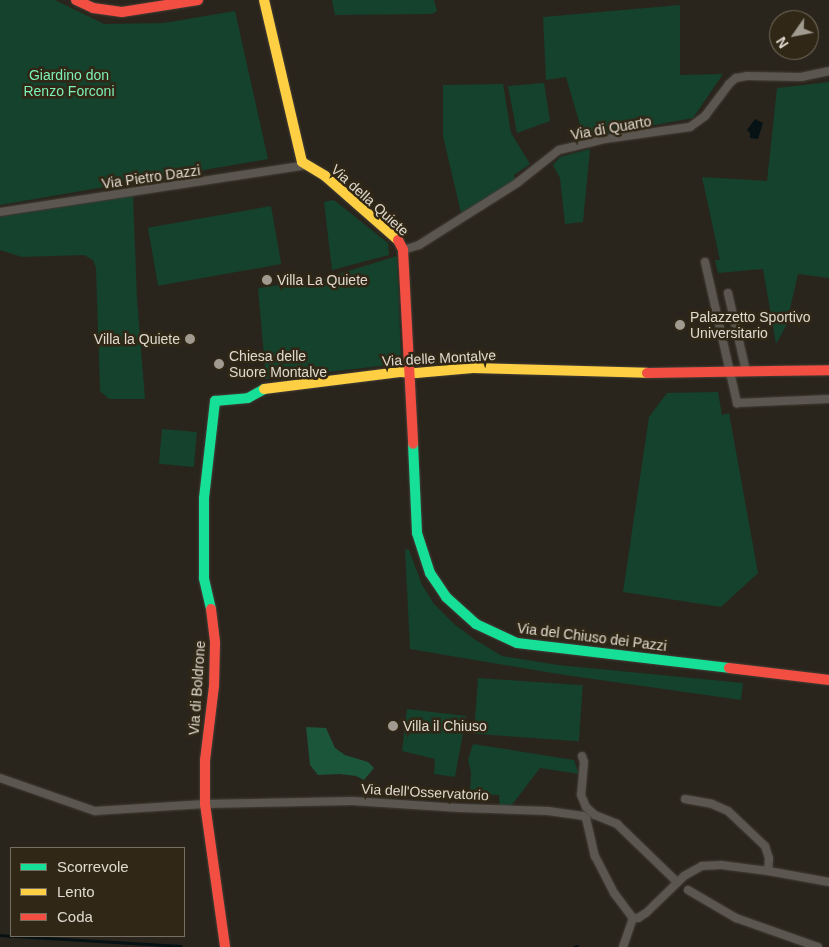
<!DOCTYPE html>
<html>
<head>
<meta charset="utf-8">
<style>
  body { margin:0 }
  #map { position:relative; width:829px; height:947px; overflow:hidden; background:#2a251c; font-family:Helvetica,sans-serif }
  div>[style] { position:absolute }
  .green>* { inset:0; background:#14422c; transform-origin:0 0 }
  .forest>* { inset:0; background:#1b553a }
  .water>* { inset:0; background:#071215 }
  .stream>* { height:2.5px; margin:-1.25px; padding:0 1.25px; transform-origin:1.25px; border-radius:1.25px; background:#071215 }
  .roads { filter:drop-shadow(0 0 1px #433f38) drop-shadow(0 0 1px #433f38) }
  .street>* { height:8px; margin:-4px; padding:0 4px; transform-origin:4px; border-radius:4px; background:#5b5750 }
  .fast>* { height:10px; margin:-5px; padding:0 5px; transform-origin:5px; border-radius:5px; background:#16e098 }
  .slow>* { height:10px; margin:-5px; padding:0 5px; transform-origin:5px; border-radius:5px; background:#ffcf43 }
  .jam>* { height:10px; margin:-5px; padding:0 5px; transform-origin:5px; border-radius:5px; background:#f24e42 }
  .dots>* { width:14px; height:14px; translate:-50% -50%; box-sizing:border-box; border:2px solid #302716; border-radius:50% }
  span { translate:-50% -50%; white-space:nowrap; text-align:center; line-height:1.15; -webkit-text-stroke:5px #302716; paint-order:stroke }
  .park-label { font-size:14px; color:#7df1b8 }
  .street-label { font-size:14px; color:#e0d9cf }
  .poi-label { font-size:14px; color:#e0d9cf }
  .left { translate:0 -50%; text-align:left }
  .right { translate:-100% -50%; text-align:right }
  .legend { position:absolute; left:10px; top:847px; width:175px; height:90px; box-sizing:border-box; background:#302716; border:1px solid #766e60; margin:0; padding:6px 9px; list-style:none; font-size:15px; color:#e0d9cf }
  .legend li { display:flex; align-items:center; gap:10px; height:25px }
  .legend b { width:25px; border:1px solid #766e60 }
  .north { position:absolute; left:769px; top:10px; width:50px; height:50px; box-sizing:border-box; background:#302716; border:1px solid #766e60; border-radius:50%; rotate:237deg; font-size:14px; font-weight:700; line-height:20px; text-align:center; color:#e0d9cf }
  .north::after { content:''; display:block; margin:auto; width:18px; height:22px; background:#a09a90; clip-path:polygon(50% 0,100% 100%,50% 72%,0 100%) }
</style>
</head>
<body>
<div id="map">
  <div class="green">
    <i style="clip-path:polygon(0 0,55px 0,104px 24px,164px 23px,235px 11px,268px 159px,0 205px)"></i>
    <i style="clip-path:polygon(332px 0,434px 0,437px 11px,432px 14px,335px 15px)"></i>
    <i style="clip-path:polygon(680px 5px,680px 75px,723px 74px,693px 118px,584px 138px,566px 77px,546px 80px,543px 17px)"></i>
    <i style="clip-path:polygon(829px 82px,829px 278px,798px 274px,786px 326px,776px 344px,763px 269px,718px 273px,715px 260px,720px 260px,702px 177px,767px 181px,777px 88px)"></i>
    <i style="clip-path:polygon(544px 83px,550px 121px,517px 133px,508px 86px)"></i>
    <i style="clip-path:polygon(503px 84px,511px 133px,530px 164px,514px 175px,515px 180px,461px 213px,443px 136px,443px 85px)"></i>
    <i style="clip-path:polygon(590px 149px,583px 222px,565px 224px,560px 178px,553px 165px,560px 157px)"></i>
    <i style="clip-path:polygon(133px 196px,137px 299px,145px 399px,109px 399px,100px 391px,96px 268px,93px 260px,84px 255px,22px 257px,0 250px,0 217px)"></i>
    <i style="clip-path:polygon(334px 200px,388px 243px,389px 255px,332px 270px,324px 202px)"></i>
    <i style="left:271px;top:206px;width:59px;height:125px;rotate:80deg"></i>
    <i style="clip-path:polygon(397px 256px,401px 359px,398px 364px,266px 379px,258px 288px,323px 279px)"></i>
    <i style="clip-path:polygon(718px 392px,722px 415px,729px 413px,758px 573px,721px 607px,623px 592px,649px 417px,667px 393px)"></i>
    <i style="left:162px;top:429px;width:35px;height:35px;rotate:5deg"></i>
    <i style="clip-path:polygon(405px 549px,409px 550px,422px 585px,434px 604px,454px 624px,474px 639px,502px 656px,558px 665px,743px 683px,741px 700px,558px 674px,410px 649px)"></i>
    <i style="left:478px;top:678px;width:105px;height:56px;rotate:4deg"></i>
    <i style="clip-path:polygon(407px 709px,466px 716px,455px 777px,434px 774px,435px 759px,402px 751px)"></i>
    <i style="clip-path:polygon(473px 744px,574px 760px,579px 774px,540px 768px,511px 806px,500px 807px,499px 795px,470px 794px,471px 772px,468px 760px)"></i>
  </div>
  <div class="forest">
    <i style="clip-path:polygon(306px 727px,326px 728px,335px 748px,345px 755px,368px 762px,374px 768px,364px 780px,356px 776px,340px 774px,318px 775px,310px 765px)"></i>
  </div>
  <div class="water">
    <i style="clip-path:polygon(755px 119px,763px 123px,758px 139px,750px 138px,750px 133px,747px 130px)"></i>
  </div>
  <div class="stream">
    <i style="left:0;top:935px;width:11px;rotate:5deg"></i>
    <i style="left:14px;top:936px;width:167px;rotate:3.4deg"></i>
    <i style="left:574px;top:947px;width:3px;rotate:-18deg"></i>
  </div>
  <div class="roads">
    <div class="street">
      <i style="left:0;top:212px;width:310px;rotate:-8.7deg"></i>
      <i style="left:403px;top:250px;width:17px;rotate:-17deg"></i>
      <i style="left:419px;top:245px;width:116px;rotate:-32.3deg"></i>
      <i style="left:517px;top:183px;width:53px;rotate:-38.2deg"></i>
      <i style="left:559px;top:150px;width:47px;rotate:-13.4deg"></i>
      <i style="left:605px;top:139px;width:86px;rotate:-8deg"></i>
      <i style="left:690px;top:127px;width:19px;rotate:-36deg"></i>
      <i style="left:705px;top:116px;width:40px;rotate:-53deg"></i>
      <i style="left:729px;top:84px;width:9px;rotate:-41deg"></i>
      <i style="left:736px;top:78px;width:11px;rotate:-10deg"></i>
      <i style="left:747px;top:76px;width:54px;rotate:1.1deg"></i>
      <i style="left:801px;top:77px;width:29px;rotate:-12deg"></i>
      <i style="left:705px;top:262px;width:145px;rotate:77.2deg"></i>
      <i style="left:737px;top:403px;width:92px;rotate:-2.5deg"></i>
      <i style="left:728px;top:293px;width:80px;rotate:77deg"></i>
      <i style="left:582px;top:756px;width:6px;rotate:72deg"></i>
      <i style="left:584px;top:762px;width:33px;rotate:95deg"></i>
      <i style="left:581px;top:795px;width:13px;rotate:67deg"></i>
      <i style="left:586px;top:807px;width:12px;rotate:42deg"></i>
      <i style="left:595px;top:815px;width:24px;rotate:22deg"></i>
      <i style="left:617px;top:824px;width:83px;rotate:44deg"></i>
      <i style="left:0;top:778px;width:101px;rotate:19.2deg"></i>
      <i style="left:95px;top:811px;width:110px;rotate:-3.6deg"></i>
      <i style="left:205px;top:804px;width:147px;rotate:-1.2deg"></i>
      <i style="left:352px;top:801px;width:108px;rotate:3.7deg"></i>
      <i style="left:460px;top:808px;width:88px;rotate:2deg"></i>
      <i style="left:548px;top:811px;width:35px;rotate:8deg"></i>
      <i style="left:583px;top:816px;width:4px;rotate:34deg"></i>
      <i style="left:586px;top:818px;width:39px;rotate:77deg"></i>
      <i style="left:595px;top:856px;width:42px;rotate:62.8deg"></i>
      <i style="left:614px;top:893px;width:31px;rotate:53deg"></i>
      <i style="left:685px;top:799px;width:27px;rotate:10deg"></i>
      <i style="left:712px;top:804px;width:17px;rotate:24deg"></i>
      <i style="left:728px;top:811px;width:51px;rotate:43.4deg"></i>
      <i style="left:765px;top:846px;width:13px;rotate:72deg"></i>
      <i style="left:769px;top:858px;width:13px;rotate:94deg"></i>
      <i style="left:688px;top:890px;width:56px;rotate:30.3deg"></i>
      <i style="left:736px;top:918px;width:87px;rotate:19.5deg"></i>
      <i style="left:633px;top:918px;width:5px"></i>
      <i style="left:638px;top:918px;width:9px;rotate:-32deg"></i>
      <i style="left:646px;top:913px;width:53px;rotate:-44.2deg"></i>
      <i style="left:684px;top:876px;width:21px;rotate:-29deg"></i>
      <i style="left:702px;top:866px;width:19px;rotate:-3deg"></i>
      <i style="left:721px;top:865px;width:47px;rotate:7.3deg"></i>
      <i style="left:768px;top:871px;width:62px;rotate:10.2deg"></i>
      <i style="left:623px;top:947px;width:31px;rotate:-71deg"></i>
    </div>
    <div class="fast">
      <i style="left:413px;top:444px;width:89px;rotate:87.4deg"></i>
      <i style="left:417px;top:533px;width:42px;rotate:72deg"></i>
      <i style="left:430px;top:573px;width:29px;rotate:56deg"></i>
      <i style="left:446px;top:597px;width:40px;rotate:42deg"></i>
      <i style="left:476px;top:624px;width:45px;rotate:24.9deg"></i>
      <i style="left:517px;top:643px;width:213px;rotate:6.7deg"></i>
      <i style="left:211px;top:609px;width:32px;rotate:-103deg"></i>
      <i style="left:204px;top:578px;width:80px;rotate:-90deg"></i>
      <i style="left:204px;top:498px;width:98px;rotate:-83.5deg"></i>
      <i style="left:215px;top:401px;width:33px;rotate:-5deg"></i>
      <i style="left:248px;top:398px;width:18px;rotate:-29deg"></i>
    </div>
    <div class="slow">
      <i style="left:264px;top:0;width:166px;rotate:76.8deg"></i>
      <i style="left:302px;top:162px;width:27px;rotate:31deg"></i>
      <i style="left:325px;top:176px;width:97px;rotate:41.2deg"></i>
      <i style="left:264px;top:389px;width:137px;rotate:-7.1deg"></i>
      <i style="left:400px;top:372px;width:16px;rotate:4deg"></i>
      <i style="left:416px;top:373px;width:57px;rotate:-5deg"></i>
      <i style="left:473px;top:368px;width:174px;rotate:1.6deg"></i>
    </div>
    <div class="jam">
      <i style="left:76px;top:0;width:19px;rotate:25deg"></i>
      <i style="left:93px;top:8px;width:29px;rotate:8deg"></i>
      <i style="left:122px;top:12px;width:77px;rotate:-9deg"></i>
      <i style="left:398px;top:240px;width:11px;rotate:63deg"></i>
      <i style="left:403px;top:250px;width:194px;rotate:87deg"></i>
      <i style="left:647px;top:373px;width:182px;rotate:-0.9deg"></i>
      <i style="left:211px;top:609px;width:34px;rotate:83deg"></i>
      <i style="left:215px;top:643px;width:43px;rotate:91.3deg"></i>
      <i style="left:214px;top:686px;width:75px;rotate:96.9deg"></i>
      <i style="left:205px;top:760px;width:44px;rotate:90deg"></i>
      <i style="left:205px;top:804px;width:144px;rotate:82deg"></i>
      <i style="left:729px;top:668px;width:101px;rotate:6.8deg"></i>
    </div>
  </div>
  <div class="dots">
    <i style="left:267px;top:280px;background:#a09a90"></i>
    <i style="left:680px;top:325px;background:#a09a90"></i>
    <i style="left:190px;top:339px;background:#a09a90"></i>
    <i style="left:219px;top:364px;background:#a09a90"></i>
    <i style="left:393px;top:726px;background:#a09a90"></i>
  </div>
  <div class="park-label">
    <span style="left:69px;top:83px">Giardino don<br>Renzo Forconi</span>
  </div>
  <div class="street-label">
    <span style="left:611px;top:128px;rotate:-10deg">Via di Quarto</span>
    <span style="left:151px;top:177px;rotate:-8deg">Via Pietro Dazzi</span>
    <span style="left:370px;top:200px;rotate:42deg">Via della Quiete</span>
    <span style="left:439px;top:358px;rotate:-3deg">Via delle Montalve</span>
    <span style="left:592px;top:637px;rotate:7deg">Via del Chiuso dei Pazzi</span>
    <span style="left:197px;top:688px;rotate:-86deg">Via di Boldrone</span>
    <span style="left:425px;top:792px;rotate:3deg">Via dell'Osservatorio</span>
  </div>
  <div class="poi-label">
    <span class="left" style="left:277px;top:280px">Villa La Quiete</span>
    <span class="left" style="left:690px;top:325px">Palazzetto Sportivo<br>Universitario</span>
    <span class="right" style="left:180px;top:339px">Villa la Quiete</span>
    <span class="left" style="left:229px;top:364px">Chiesa delle<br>Suore Montalve</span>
    <span class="left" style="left:403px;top:726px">Villa il Chiuso</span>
  </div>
  <ul class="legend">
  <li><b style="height:6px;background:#16e098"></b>Scorrevole</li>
  <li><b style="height:6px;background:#ffcf43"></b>Lento</li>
  <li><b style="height:6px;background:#f24e42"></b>Coda</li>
  </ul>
  <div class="north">N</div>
</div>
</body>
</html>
